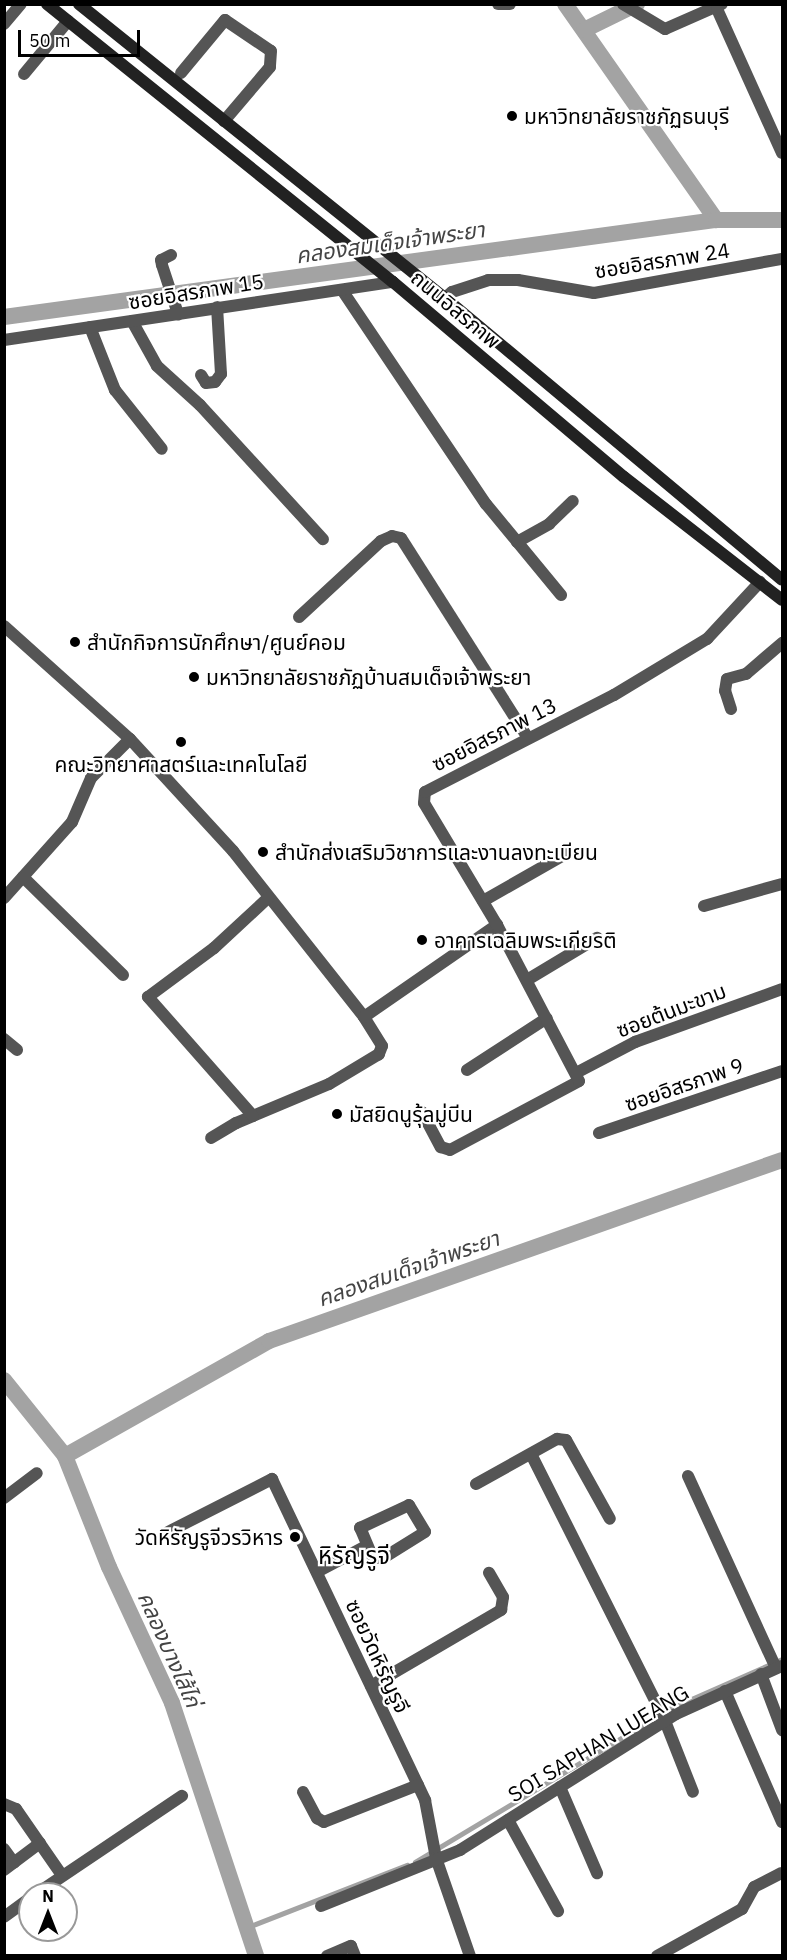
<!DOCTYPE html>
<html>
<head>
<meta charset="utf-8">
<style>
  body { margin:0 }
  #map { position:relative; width:787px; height:1960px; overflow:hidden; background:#fff; font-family:"IBM Plex Sans","Noto Sans Thai",sans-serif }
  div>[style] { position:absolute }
  .stream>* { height:4.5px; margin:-2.25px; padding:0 2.25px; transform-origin:2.25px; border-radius:2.25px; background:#a3a3a3 }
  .canal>* { height:16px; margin:-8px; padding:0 8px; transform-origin:8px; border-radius:8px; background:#a3a3a3 }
  .street>* { height:12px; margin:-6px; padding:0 6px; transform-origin:6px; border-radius:6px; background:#555 }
  .secondary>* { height:12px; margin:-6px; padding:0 6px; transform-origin:6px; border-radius:6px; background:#222 }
  .dots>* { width:16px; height:16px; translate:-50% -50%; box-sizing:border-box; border:3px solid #fff; border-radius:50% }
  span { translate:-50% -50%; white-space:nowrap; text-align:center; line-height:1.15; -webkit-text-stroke:4.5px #fff; paint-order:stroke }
  .poi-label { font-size:21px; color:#000 }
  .left { translate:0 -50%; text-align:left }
  .right { translate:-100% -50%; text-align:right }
  .street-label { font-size:21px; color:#000 }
  .water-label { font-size:22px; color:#444; font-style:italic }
  .quarter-label { font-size:24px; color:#000 }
  .frame { position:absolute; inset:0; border:6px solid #000; pointer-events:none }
  .north { position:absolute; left:18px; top:1882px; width:60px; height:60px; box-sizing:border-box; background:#fff; border:2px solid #999; border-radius:50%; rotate:0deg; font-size:16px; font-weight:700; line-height:24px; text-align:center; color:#000 }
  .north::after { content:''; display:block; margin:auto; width:21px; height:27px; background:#000; clip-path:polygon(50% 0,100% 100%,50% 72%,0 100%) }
  .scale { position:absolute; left:18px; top:30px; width:122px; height:27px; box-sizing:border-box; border:3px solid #000; border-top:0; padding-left:8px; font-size:18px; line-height:21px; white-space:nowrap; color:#000; -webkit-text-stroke:4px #fff; paint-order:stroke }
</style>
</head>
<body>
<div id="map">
  <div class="stream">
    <i style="left:415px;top:1862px;width:299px;rotate:-31deg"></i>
    <i style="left:671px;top:1708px;width:121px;rotate:-23.8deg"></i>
    <i style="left:248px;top:1927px;width:171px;rotate:-21.3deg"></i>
  </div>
  <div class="canal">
    <i style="left:565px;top:4px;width:264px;rotate:55deg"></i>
    <i style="left:584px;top:30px;width:59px;rotate:-26.1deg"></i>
    <i style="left:4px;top:317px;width:719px;rotate:-7.76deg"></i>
    <i style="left:716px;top:220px;width:66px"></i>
    <i style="left:4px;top:1380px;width:97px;rotate:51.2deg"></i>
    <i style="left:65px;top:1456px;width:119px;rotate:68.4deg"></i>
    <i style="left:109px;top:1567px;width:150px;rotate:65.1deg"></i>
    <i style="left:172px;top:1703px;width:267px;rotate:71.6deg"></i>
    <i style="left:65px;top:1456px;width:234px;rotate:-29.4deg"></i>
    <i style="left:269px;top:1341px;width:544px;rotate:-19.43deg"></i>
  </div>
  <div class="street">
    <i style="left:498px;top:4px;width:12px"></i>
    <i style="left:623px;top:4px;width:49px;rotate:30.8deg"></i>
    <i style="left:665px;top:29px;width:62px;rotate:-23.7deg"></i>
    <i style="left:717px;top:9px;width:158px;rotate:65.7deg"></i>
    <i style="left:4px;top:24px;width:26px;rotate:-50deg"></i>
    <i style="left:181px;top:73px;width:69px;rotate:-50.3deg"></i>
    <i style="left:225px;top:20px;width:55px;rotate:34deg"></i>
    <i style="left:271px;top:51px;width:16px;rotate:94deg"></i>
    <i style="left:270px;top:67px;width:71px;rotate:130.4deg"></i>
    <i style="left:24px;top:74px;width:69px;rotate:-50.3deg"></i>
    <i style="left:171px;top:255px;width:11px;rotate:153deg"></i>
    <i style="left:161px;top:260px;width:5px;rotate:79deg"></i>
    <i style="left:162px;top:265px;width:52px;rotate:71.9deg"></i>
    <i style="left:342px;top:290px;width:258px;rotate:56.1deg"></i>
    <i style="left:486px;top:504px;width:118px;rotate:50.5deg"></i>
    <i style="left:445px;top:298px;width:9px;rotate:-41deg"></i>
    <i style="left:452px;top:292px;width:38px;rotate:-18deg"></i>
    <i style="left:488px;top:280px;width:30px"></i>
    <i style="left:518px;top:280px;width:77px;rotate:9.7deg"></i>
    <i style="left:594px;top:293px;width:191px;rotate:-10.3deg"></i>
    <i style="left:132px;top:321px;width:51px;rotate:60.9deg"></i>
    <i style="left:157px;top:366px;width:58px;rotate:42.2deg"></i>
    <i style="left:200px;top:405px;width:182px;rotate:47.5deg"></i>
    <i style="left:90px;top:327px;width:68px;rotate:68.4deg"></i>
    <i style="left:115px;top:390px;width:75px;rotate:51.5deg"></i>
    <i style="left:4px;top:340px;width:393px;rotate:-8.5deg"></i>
    <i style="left:201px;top:375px;width:9px;rotate:58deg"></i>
    <i style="left:206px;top:383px;width:9px;rotate:-6deg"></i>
    <i style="left:215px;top:382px;width:10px;rotate:-53deg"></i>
    <i style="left:221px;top:374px;width:67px;rotate:-93.4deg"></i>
    <i style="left:517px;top:542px;width:37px;rotate:-29deg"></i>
    <i style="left:549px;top:524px;width:33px;rotate:-44deg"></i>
    <i style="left:299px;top:617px;width:112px;rotate:-42.8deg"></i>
    <i style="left:381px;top:541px;width:12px;rotate:-24deg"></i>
    <i style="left:392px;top:536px;width:9px;rotate:13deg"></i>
    <i style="left:401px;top:538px;width:237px;rotate:57.6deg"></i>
    <i style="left:4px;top:626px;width:169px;rotate:41.9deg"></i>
    <i style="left:130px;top:739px;width:152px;rotate:47.4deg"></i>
    <i style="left:233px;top:851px;width:211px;rotate:51.7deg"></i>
    <i style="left:364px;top:1017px;width:34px;rotate:58deg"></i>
    <i style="left:382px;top:1046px;width:9px;rotate:111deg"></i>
    <i style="left:379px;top:1054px;width:58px;rotate:149deg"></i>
    <i style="left:329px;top:1084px;width:101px;rotate:157.2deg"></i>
    <i style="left:236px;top:1123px;width:29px;rotate:149deg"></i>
    <i style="left:731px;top:709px;width:19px;rotate:-108deg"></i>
    <i style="left:725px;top:691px;width:12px;rotate:-81deg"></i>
    <i style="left:727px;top:679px;width:20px;rotate:-15deg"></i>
    <i style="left:746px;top:674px;width:48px;rotate:-40.7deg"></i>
    <i style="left:23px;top:877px;width:140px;rotate:44.4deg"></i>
    <i style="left:4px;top:898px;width:102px;rotate:-48.2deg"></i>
    <i style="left:72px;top:822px;width:48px;rotate:-66.6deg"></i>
    <i style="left:91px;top:778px;width:55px;rotate:-45deg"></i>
    <i style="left:483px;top:901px;width:99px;rotate:-29.7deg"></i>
    <i style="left:704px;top:906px;width:81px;rotate:-15.8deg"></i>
    <i style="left:527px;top:980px;width:82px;rotate:-31deg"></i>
    <i style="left:364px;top:1017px;width:162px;rotate:-34.7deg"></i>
    <i style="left:4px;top:1039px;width:17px;rotate:40deg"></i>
    <i style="left:467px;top:1070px;width:95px;rotate:-33deg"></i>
    <i style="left:576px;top:1073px;width:67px;rotate:-27.7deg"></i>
    <i style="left:635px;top:1042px;width:156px;rotate:-19.8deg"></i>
    <i style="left:422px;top:1112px;width:40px;rotate:62deg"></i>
    <i style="left:441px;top:1147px;width:9px;rotate:18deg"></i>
    <i style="left:450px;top:1150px;width:146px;rotate:-28.1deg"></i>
    <i style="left:579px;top:1081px;width:176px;rotate:-117.7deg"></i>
    <i style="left:497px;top:925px;width:142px;rotate:-120.9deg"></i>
    <i style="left:424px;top:803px;width:11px;rotate:-85deg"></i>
    <i style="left:425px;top:792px;width:212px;rotate:-27.2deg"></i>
    <i style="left:614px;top:695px;width:109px;rotate:-31.1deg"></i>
    <i style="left:707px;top:639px;width:78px;rotate:-47.1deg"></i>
    <i style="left:253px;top:1116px;width:159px;rotate:-131.4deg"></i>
    <i style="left:148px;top:997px;width:82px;rotate:-36.6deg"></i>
    <i style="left:214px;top:948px;width:74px;rotate:-42.8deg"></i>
    <i style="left:599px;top:1133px;width:193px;rotate:-18.7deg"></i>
    <i style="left:531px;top:1454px;width:299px;rotate:63.3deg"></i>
    <i style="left:665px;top:1721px;width:76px;rotate:68.5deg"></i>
    <i style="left:688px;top:1476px;width:211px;rotate:65.4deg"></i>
    <i style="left:476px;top:1484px;width:93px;rotate:-29.1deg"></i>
    <i style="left:557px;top:1439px;width:9px;rotate:6deg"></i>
    <i style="left:566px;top:1440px;width:90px;rotate:60.9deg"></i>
    <i style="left:4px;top:1498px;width:41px;rotate:-37.1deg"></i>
    <i style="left:409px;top:1505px;width:31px;rotate:59deg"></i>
    <i style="left:425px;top:1532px;width:49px;rotate:148.2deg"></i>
    <i style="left:383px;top:1558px;width:10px;rotate:180deg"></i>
    <i style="left:373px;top:1558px;width:33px;rotate:-113deg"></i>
    <i style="left:360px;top:1528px;width:54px;rotate:-25.1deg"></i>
    <i style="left:168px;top:1532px;width:117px;rotate:-27deg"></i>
    <i style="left:272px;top:1479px;width:356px;rotate:64.5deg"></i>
    <i style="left:425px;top:1800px;width:59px;rotate:79.3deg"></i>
    <i style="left:436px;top:1858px;width:104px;rotate:70.9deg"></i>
    <i style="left:317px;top:1572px;width:55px;rotate:-28deg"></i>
    <i style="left:761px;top:1674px;width:60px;rotate:69.4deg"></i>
    <i style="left:371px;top:1686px;width:151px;rotate:-30.3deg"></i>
    <i style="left:501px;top:1610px;width:13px;rotate:-81deg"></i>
    <i style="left:503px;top:1597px;width:28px;rotate:-120deg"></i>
    <i style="left:725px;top:1691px;width:143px;rotate:66.5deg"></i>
    <i style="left:560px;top:1787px;width:94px;rotate:66.7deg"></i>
    <i style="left:303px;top:1792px;width:30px;rotate:62deg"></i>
    <i style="left:317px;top:1818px;width:8px;rotate:30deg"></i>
    <i style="left:324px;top:1822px;width:101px;rotate:-21.5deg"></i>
    <i style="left:4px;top:1804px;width:13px;rotate:23deg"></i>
    <i style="left:16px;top:1809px;width:79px;rotate:55.3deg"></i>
    <i style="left:508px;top:1820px;width:104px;rotate:61.2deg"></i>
    <i style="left:4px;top:1849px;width:17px;rotate:54deg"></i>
    <i style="left:4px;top:1870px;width:45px;rotate:-36.9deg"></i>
    <i style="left:36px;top:1894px;width:176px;rotate:-33.9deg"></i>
    <i style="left:321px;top:1906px;width:150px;rotate:-21.9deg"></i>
    <i style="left:460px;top:1850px;width:255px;rotate:-32.2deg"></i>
    <i style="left:676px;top:1714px;width:116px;rotate:-24.4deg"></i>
    <i style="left:4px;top:1917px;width:32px;rotate:-36deg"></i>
    <i style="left:327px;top:1956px;width:26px;rotate:-23deg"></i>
    <i style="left:351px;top:1946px;width:11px;rotate:68deg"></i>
    <i style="left:657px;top:1956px;width:97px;rotate:-28.9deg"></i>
    <i style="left:742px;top:1909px;width:25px;rotate:-61deg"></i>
    <i style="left:754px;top:1887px;width:31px;rotate:-27deg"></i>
  </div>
  <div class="secondary">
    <i style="left:47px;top:4px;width:444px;rotate:38.8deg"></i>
    <i style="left:393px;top:282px;width:302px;rotate:40.2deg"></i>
    <i style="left:624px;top:477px;width:200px;rotate:37.9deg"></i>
    <i style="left:79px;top:4px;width:469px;rotate:38.8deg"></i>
    <i style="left:445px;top:298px;width:439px;rotate:39.9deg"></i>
  </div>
  <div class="dots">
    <i style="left:512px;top:116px;background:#000"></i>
    <i style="left:75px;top:642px;background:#000"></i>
    <i style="left:194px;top:677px;background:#000"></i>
    <i style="left:181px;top:742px;background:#000"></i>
    <i style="left:263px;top:852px;background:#000"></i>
    <i style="left:422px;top:940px;background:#000"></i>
    <i style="left:337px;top:1114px;background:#000"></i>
    <i style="left:295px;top:1537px;background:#000"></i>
  </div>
  <div class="poi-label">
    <span class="left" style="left:524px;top:116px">มหาวิทยาลัยราชภัฏธนบุรี</span>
    <span class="left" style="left:87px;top:642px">สำนักกิจการนักศึกษา/ศูนย์คอม</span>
    <span class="left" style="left:206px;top:677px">มหาวิทยาลัยราชภัฏบ้านสมเด็จเจ้าพระยา</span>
    <span style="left:181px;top:764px">คณะวิทยาศาสตร์และเทคโนโลยี</span>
    <span class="left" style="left:275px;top:852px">สำนักส่งเสริมวิชาการและงานลงทะเบียน</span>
    <span class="left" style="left:434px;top:940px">อาคารเฉลิมพระเกียรติ</span>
    <span class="left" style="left:349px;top:1114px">มัสยิดนูรุ้ลมู่บีน</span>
    <span class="right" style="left:283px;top:1537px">วัดหิรัญรูจีวรวิหาร</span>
  </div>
  <div class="street-label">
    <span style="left:662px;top:260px;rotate:-9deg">ซอยอิสรภาพ 24</span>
    <span style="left:196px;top:291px;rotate:-9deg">ซอยอิสรภาพ 15</span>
    <span style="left:456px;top:309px;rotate:40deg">ถนนอิสรภาพ</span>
    <span style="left:494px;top:734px;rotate:-27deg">ซอยอิสรภาพ 13</span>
    <span style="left:671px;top:1010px;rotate:-21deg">ซอยต้นมะขาม</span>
    <span style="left:684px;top:1084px;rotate:-19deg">ซอยอิสรภาพ 9</span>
    <span style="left:378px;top:1656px;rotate:65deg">ซอยวัดหิรัญรูจี</span>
    <span style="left:598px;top:1743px;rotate:-31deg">SOI SAPHAN LUEANG</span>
  </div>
  <div class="water-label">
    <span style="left:390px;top:242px;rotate:-8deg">คลองสมเด็จเจ้าพระยา</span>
    <span style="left:408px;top:1268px;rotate:-19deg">คลองสมเด็จเจ้าพระยา</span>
    <span style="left:170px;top:1649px;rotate:66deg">คลองบางไส้ไก่</span>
  </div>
  <div class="quarter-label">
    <span style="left:354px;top:1556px">หิรัญรูจี</span>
  </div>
  <div class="frame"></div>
  <div class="north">N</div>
  <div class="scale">50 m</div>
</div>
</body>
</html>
